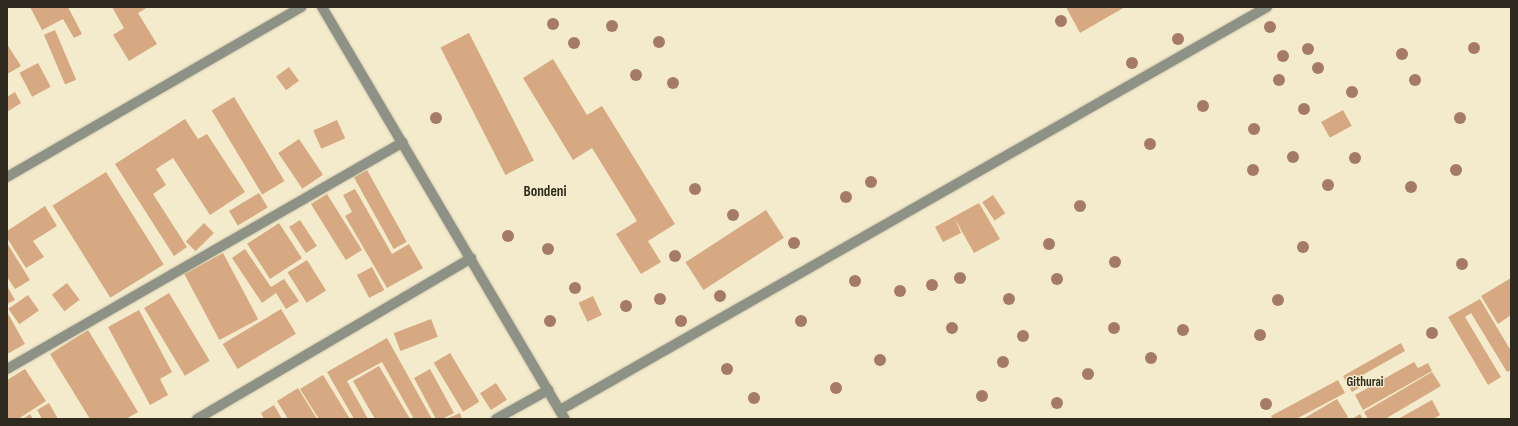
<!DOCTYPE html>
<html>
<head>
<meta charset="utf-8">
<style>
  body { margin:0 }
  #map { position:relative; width:1518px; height:426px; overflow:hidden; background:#f4ebcc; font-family:"Sofia Sans Condensed",sans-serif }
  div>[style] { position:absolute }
  .building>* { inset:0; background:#d6a982; transform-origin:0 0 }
  .roads { filter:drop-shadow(0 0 1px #d0c8ad) drop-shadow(0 0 1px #d0c8ad) }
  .street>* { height:10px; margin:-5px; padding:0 5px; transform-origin:5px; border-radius:5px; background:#8e9286 }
  .trees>* { width:12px; height:12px; margin:-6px; border-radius:50%; background:#a57b66 }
  span { translate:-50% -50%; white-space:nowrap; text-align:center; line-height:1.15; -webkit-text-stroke:3px #f4ebcc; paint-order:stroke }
  .quarter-label { font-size:13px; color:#2e2a1f; font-weight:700 }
  .district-label { font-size:15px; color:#2e2a1f; font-weight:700 }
  .frame { position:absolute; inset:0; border:8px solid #2e2a1f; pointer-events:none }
</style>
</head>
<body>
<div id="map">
  <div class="building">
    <i style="clip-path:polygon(30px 7px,68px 7px,82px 34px,74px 38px,63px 19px,42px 30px)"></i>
    <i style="clip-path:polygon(112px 7px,148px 7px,138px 13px,157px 44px,129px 61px,113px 35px,124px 28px)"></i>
    <i style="clip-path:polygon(1066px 7px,1125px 7px,1080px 33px)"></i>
    <i style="left:55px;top:30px;width:54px;height:12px;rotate:67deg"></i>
    <i style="left:469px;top:33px;width:143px;height:32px;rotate:63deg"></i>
    <i style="clip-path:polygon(7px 44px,21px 66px,7px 74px)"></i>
    <i style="clip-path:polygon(553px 59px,587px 115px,602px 106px,675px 224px,648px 241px,661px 262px,641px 274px,616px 234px,637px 221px,592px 148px,573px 160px,523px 78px)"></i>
    <i style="left:38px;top:63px;width:27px;height:21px;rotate:62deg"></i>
    <i style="left:289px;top:67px;width:17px;height:16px;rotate:54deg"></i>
    <i style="clip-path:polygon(15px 92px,21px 103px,7px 112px,7px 97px)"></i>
    <i style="left:234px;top:97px;width:98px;height:26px;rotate:59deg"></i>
    <i style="left:1343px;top:110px;width:18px;height:25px;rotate:61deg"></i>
    <i style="clip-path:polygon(185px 119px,198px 139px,207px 134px,245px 192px,210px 215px,173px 158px,156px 169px,166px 185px,153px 194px,187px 247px,174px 256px,115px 164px)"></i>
    <i style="left:337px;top:120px;width:20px;height:26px;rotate:66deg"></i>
    <i style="left:299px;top:139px;width:43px;height:25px;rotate:56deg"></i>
    <i style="left:367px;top:170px;width:82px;height:15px;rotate:61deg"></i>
    <i style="left:106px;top:172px;width:109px;height:63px;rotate:58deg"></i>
    <i style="clip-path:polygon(355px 189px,392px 254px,409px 244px,423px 268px,387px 288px,345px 216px,352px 212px,343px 195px)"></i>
    <i style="left:259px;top:193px;width:17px;height:35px;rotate:59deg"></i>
    <i style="left:327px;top:194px;width:66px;height:19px;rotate:58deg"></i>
    <i style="left:993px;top:195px;width:22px;height:13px;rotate:56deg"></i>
    <i style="clip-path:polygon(979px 203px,1000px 239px,974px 253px,955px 219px,961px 233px,943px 242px,935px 227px)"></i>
    <i style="clip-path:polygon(45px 206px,57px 226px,33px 241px,44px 257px,26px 268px,7px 238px,7px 231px)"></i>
    <i style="left:766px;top:210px;width:33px;height:96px;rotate:57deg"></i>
    <i style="left:300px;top:220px;width:31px;height:13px;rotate:57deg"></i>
    <i style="left:204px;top:223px;width:14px;height:26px;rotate:45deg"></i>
    <i style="left:279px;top:223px;width:42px;height:38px;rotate:57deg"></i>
    <i style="clip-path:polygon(7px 243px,30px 280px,15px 289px,7px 277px)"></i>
    <i style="clip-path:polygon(245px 249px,271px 287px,284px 279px,299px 301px,286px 309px,276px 293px,262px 303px,232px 258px)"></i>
    <i style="left:223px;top:253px;width:75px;height:44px;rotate:62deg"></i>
    <i style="left:307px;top:260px;width:36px;height:23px;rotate:58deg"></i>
    <i style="left:372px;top:267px;width:26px;height:17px;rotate:62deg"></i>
    <i style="clip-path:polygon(1511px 278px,1511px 315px,1498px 324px,1481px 296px)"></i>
    <i style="left:67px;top:283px;width:21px;height:19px;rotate:53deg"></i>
    <i style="clip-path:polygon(7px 286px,15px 300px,7px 304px)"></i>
    <i style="left:169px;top:293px;width:79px;height:29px;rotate:59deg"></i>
    <i style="left:28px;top:295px;width:19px;height:24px;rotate:55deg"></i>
    <i style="left:593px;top:296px;width:21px;height:16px;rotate:65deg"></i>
    <i style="clip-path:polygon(1480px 299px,1511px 351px,1511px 370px,1507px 372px,1471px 313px,1465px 317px,1501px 377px,1488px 385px,1448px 317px)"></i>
    <i style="left:281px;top:309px;width:29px;height:68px;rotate:59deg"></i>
    <i style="clip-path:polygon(139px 310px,172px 372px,160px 379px,168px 395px,150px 405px,108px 327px)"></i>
    <i style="clip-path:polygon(7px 312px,25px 344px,7px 354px)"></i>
    <i style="left:431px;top:319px;width:19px;height:40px;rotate:69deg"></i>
    <i style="clip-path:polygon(88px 330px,138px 412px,126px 419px,90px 419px,50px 354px)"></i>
    <i style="clip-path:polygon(387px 338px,432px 419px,414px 419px,382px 362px,347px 381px,368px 419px,354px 419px,327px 372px)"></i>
    <i style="clip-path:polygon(1401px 343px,1405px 351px,1359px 377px,1364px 385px,1352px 392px,1343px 376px)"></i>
    <i style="left:450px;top:353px;width:57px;height:19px;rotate:59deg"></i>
    <i style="clip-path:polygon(1414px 362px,1418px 368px,1428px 363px,1432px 371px,1363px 410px,1355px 395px)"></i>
    <i style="clip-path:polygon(379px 366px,410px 419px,375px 419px,353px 381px)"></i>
    <i style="clip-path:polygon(25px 369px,46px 401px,18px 419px,9px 419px,7px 415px,7px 380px)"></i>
    <i style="clip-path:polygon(430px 369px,454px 413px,442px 419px,436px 419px,414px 378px)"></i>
    <i style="clip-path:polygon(1432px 372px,1441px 386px,1385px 419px,1368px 419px,1364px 412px)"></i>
    <i style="clip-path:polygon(323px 375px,350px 419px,319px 419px,300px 389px)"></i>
    <i style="clip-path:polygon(1338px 380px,1345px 393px,1296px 419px,1273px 419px,1271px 416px)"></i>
    <i style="left:496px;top:383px;width:20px;height:19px;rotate:57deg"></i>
    <i style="clip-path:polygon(298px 388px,317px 419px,288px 419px,277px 401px)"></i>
    <i style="clip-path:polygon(1337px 399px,1348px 417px,1344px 419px,1303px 419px)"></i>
    <i style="clip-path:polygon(1432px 400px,1440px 415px,1433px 419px,1398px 419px)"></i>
    <i style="clip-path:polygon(49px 403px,58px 419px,42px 419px,37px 410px)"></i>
    <i style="clip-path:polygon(274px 405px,282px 419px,264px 419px,261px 413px)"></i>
    <i style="clip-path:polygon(460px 413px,462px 419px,446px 419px)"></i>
    <i style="clip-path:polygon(30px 414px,33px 419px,23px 419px)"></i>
    <i style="clip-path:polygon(1360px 414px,1363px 419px,1352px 419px)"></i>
  </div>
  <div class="roads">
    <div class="street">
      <i style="left:322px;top:7px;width:478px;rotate:59.5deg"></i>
      <i style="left:7px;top:177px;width:340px;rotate:-30deg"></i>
      <i style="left:7px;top:369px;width:456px;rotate:-29.8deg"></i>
      <i style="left:560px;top:410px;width:814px;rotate:-29.68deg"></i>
      <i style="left:197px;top:419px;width:318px;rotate:-30.4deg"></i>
      <i style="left:496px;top:419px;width:60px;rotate:-29.1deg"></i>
    </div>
  </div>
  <div class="trees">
    <i style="left:1061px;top:21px"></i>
    <i style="left:553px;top:24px"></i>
    <i style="left:612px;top:26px"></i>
    <i style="left:1270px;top:27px"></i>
    <i style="left:1178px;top:39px"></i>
    <i style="left:659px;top:42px"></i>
    <i style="left:574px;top:43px"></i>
    <i style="left:1474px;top:48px"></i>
    <i style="left:1308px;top:49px"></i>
    <i style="left:1402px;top:54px"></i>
    <i style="left:1283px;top:56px"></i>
    <i style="left:1132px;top:63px"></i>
    <i style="left:1318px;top:68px"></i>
    <i style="left:636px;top:75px"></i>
    <i style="left:1279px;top:80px"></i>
    <i style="left:1415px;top:80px"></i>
    <i style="left:673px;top:83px"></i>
    <i style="left:1352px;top:92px"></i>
    <i style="left:1203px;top:106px"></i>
    <i style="left:1304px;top:109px"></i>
    <i style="left:436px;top:118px"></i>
    <i style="left:1460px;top:118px"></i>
    <i style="left:1254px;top:129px"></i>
    <i style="left:1150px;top:144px"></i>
    <i style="left:1293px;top:157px"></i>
    <i style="left:1355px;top:158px"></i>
    <i style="left:1253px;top:170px"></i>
    <i style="left:1456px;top:170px"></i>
    <i style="left:871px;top:182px"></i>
    <i style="left:1328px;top:185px"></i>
    <i style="left:1411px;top:187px"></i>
    <i style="left:695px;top:189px"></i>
    <i style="left:846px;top:197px"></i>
    <i style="left:1080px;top:206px"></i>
    <i style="left:733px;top:215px"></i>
    <i style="left:508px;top:236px"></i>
    <i style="left:794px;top:243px"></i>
    <i style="left:1049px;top:244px"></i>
    <i style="left:1303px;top:247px"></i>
    <i style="left:548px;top:249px"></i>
    <i style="left:675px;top:256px"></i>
    <i style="left:1115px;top:262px"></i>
    <i style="left:1462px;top:264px"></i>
    <i style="left:960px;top:278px"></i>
    <i style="left:1057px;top:279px"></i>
    <i style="left:855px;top:281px"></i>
    <i style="left:932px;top:285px"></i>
    <i style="left:575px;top:288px"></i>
    <i style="left:900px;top:291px"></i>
    <i style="left:720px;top:296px"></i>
    <i style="left:660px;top:299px"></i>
    <i style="left:1009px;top:299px"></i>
    <i style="left:1278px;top:300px"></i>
    <i style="left:626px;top:306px"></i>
    <i style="left:550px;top:321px"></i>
    <i style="left:681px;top:321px"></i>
    <i style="left:801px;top:321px"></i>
    <i style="left:952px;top:328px"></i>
    <i style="left:1114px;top:328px"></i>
    <i style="left:1183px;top:330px"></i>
    <i style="left:1432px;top:333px"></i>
    <i style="left:1260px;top:335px"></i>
    <i style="left:1023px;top:336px"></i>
    <i style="left:1151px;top:358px"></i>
    <i style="left:880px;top:360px"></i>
    <i style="left:1003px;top:362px"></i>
    <i style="left:727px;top:369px"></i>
    <i style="left:1088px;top:374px"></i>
    <i style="left:836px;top:388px"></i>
    <i style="left:982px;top:396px"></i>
    <i style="left:754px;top:398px"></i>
    <i style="left:1057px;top:403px"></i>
    <i style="left:1266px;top:404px"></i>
  </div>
  <div class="quarter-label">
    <span style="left:1365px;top:382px">Githurai</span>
  </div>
  <div class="district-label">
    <span style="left:545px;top:192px">Bondeni</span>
  </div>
  <div class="frame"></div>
</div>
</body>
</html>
